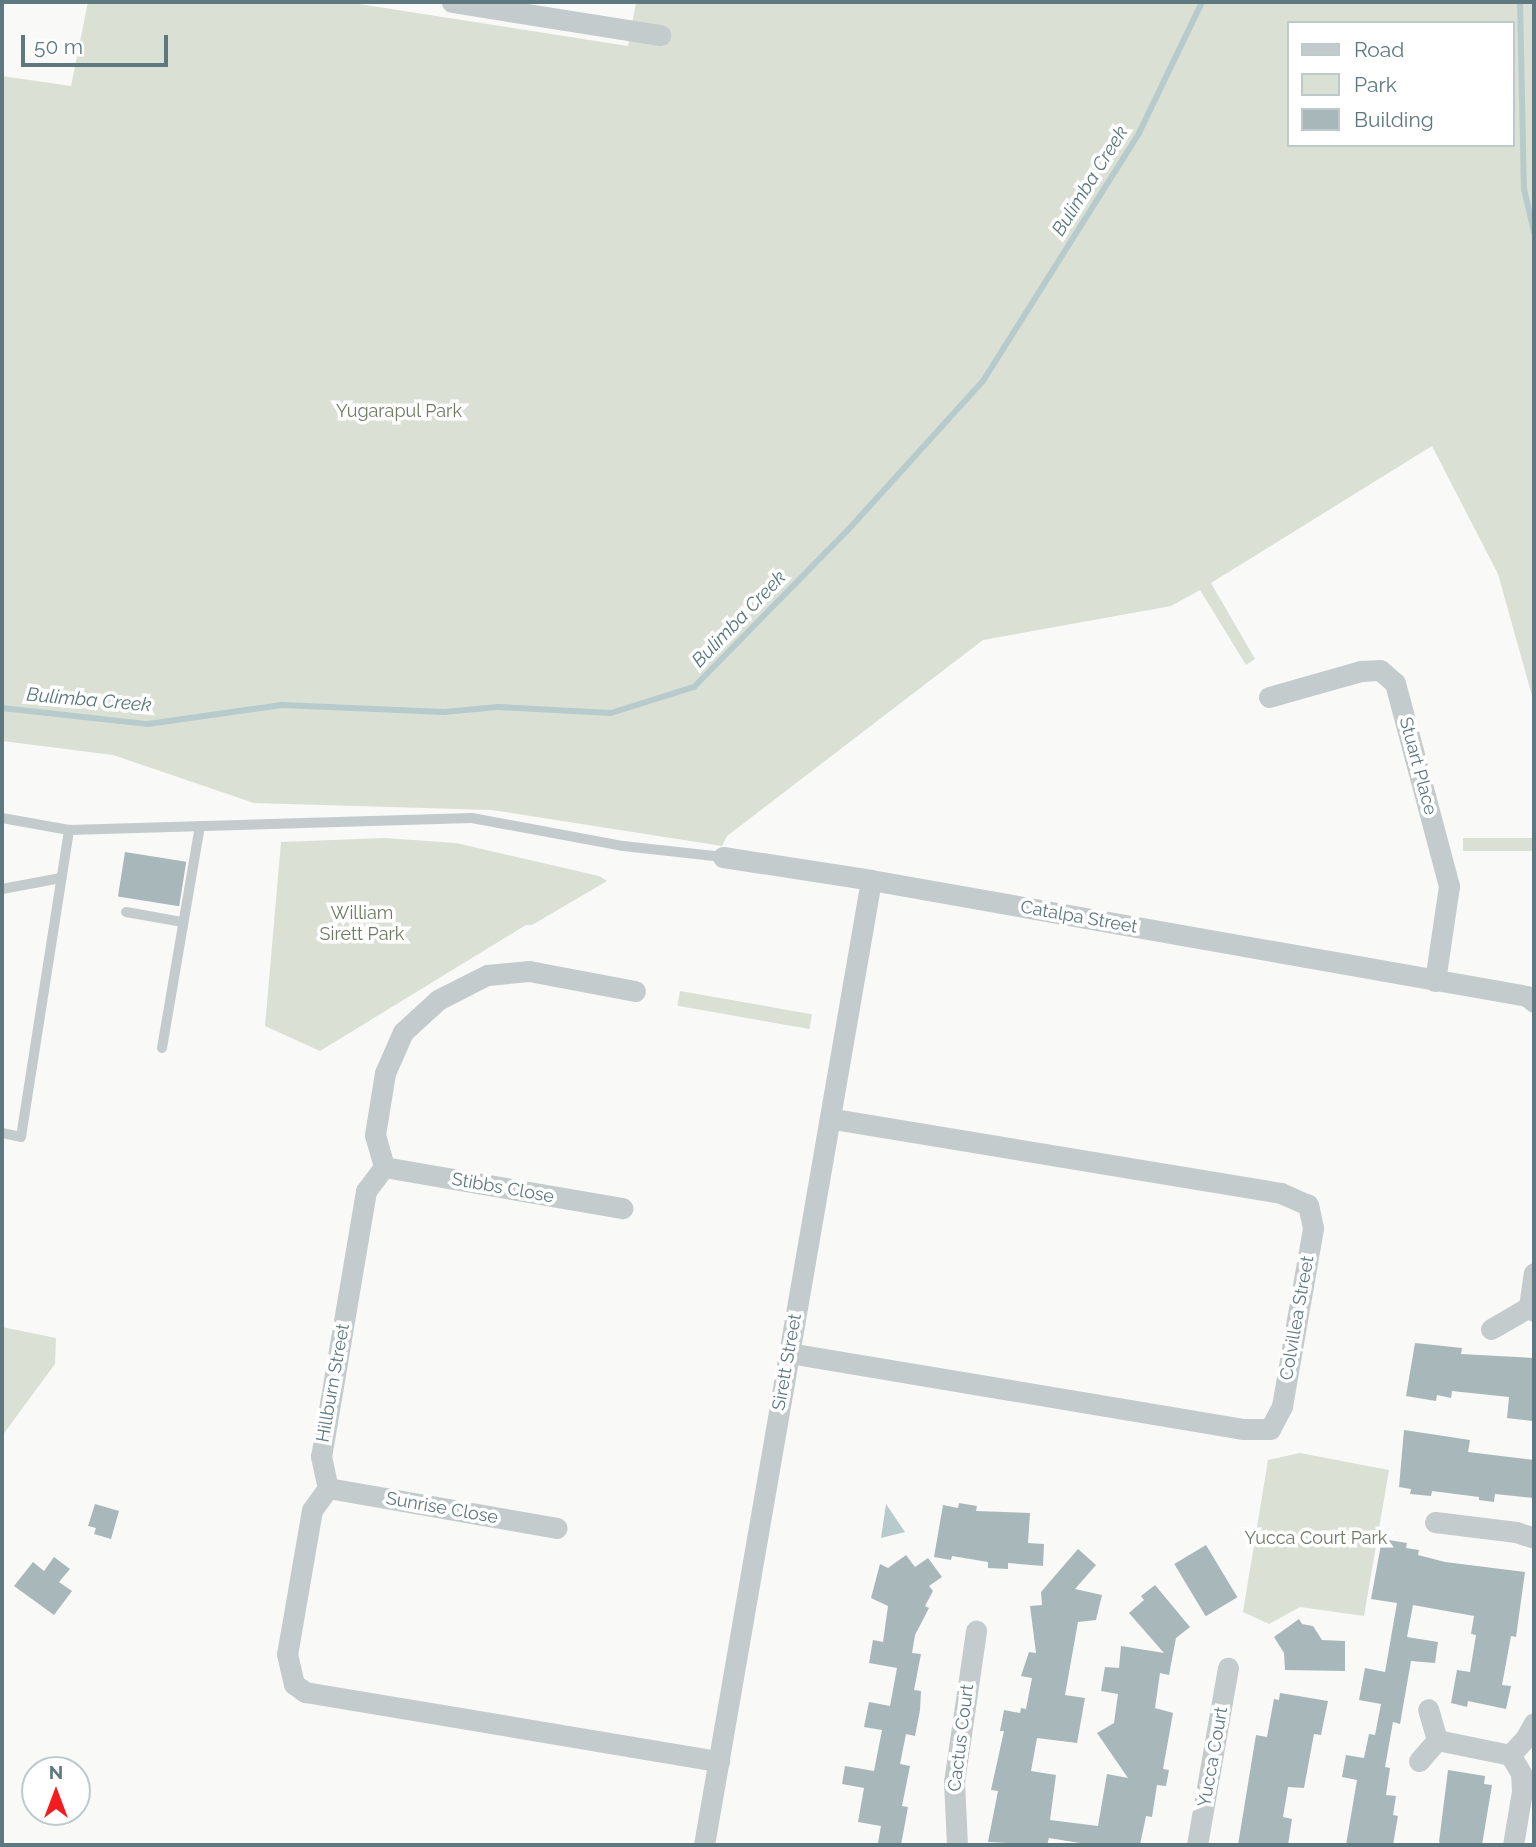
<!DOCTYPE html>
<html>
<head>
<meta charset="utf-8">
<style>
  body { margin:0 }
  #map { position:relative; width:1536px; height:1847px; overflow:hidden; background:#f9f9f7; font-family:Raleway,sans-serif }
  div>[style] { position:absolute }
  .green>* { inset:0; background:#dbe0d5; transform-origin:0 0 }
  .water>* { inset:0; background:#b8cbcc }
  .stream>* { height:6px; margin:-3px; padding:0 3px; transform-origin:3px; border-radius:3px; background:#b8cbcc }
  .building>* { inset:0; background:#a8b7ba; transform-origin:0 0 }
  .service>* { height:10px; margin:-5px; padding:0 5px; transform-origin:5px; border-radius:5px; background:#c4cbcd }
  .minor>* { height:21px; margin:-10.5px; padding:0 10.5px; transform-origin:10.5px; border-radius:10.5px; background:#c4cbcd }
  span { translate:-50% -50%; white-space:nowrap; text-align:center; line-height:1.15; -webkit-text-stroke:7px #fff; paint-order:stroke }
  .park-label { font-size:18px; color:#6c7b61 }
  .street-label { font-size:18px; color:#5d787f }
  .water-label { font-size:19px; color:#577677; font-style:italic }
  .frame { position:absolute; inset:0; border:4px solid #5d787f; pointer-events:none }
  .legend { position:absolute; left:1287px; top:21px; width:228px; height:126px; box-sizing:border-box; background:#fff; border:2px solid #bec9cc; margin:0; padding:9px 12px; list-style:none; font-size:21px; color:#5d787f }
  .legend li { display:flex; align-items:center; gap:14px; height:35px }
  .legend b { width:35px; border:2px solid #bec9cc }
  .north { position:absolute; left:21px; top:1756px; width:70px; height:70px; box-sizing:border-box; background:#fff; border:2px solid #bec9cc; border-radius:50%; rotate:0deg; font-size:19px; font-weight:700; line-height:28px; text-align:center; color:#5d787f }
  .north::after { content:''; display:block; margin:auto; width:24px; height:32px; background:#f41c1e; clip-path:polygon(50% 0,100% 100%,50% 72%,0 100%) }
  .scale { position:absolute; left:21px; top:35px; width:147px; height:32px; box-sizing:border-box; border:4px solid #5d787f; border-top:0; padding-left:9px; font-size:21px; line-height:24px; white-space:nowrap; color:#5d787f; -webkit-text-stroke:5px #fff; paint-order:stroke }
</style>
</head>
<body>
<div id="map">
  <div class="green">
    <i style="clip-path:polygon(evenodd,88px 2px,346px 2px,628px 46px,636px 2px,1534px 2px,1534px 703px,1498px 574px,1432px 446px,1211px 583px,1255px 659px,1246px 665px,1200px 590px,1171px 606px,983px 640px,727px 836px,722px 846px,492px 810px,254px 803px,113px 755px,2px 741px,2px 76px,71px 86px,88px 2px,1289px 23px,1513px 23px,1513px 145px,1289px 145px,1289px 23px)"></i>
    <i style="clip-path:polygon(384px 838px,456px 843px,599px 876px,607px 881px,532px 925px,526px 925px,320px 1051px,265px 1026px,281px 842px)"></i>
    <i style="left:1534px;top:838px;width:13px;height:71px;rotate:90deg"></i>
    <i style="left:680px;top:991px;width:134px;height:15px;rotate:10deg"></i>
    <i style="clip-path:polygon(2px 1327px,56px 1338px,55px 1364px,2px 1436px)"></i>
    <i style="clip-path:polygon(1300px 1453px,1389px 1470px,1364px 1616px,1300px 1607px,1269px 1624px,1243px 1612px,1268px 1460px)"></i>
  </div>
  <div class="water">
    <i style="clip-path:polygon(886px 1504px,905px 1532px,881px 1538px)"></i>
  </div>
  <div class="stream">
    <i style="left:1520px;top:2px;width:187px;rotate:88.8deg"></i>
    <i style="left:1524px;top:189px;width:44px;rotate:76.9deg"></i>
    <i style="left:2px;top:708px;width:147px;rotate:6.3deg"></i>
    <i style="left:148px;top:724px;width:135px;rotate:-8.1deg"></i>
    <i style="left:282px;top:705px;width:162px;rotate:2.5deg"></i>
    <i style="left:444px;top:712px;width:54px;rotate:-5.3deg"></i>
    <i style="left:498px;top:707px;width:113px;rotate:3deg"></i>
    <i style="left:611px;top:713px;width:87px;rotate:-17.4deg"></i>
    <i style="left:694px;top:687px;width:219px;rotate:-45.6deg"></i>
    <i style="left:847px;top:531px;width:202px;rotate:-47.8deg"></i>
    <i style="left:983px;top:381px;width:293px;rotate:-57.8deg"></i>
    <i style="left:1139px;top:133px;width:145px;rotate:-64.3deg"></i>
  </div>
  <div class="building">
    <i style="left:125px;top:852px;width:62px;height:45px;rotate:9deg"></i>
    <i style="clip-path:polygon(1415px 1343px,1462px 1348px,1461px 1354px,1533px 1358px,1532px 1421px,1507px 1418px,1509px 1397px,1452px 1391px,1451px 1398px,1437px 1395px,1436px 1401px,1406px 1396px)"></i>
    <i style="clip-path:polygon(1404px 1430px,1470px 1440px,1468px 1452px,1534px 1460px,1534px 1498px,1495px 1494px,1494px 1502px,1479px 1500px,1479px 1497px,1432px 1491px,1431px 1496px,1410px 1494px,1411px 1489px,1399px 1487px)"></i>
    <i style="clip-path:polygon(959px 1503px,977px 1506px,976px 1511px,1030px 1513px,1028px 1543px,1044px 1544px,1043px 1566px,1008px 1563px,1008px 1569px,988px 1568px,988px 1562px,952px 1556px,951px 1560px,934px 1557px,943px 1505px,958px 1508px)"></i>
    <i style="clip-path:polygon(95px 1504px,119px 1511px,111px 1539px,94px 1534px,96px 1528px,88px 1526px)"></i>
    <i style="clip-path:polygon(1382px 1539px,1407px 1543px,1406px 1548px,1419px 1550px,1418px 1555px,1445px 1562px,1525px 1572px,1516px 1637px,1511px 1636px,1502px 1685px,1511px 1686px,1506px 1709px,1468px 1701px,1467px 1707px,1451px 1703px,1457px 1670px,1470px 1672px,1476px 1635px,1471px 1634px,1474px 1616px,1413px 1605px,1407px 1637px,1438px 1642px,1435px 1663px,1411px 1661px,1400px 1724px,1393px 1722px,1385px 1767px,1390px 1768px,1386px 1795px,1396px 1796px,1393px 1815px,1398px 1816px,1393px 1845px,1346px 1845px,1357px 1780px,1342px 1777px,1346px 1755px,1364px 1758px,1369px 1734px,1375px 1735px,1381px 1704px,1359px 1700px,1365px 1668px,1385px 1672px,1397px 1603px,1371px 1599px)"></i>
    <i style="left:1206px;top:1545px;width:61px;height:37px;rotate:59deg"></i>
    <i style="clip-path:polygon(1078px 1549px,1096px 1565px,1075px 1589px,1102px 1595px,1096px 1620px,1078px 1622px,1065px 1695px,1085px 1698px,1077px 1743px,1037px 1738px,1031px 1771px,1056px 1775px,1050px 1820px,1098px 1826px,1107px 1774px,1128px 1778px,1097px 1733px,1114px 1723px,1118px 1694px,1101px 1691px,1105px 1667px,1119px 1668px,1121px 1646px,1164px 1653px,1129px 1613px,1144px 1600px,1141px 1596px,1155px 1585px,1190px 1627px,1176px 1638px,1169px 1675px,1160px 1673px,1155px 1708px,1173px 1713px,1163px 1769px,1169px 1770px,1166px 1786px,1157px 1785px,1152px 1817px,1146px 1816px,1140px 1845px,1092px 1845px,1049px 1838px,1047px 1845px,988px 1842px,998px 1791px,991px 1790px,1004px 1731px,1000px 1731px,1004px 1710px,1020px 1713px,1021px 1708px,1026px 1709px,1032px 1678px,1021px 1676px,1029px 1652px,1036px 1653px,1030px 1606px,1042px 1605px,1041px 1592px)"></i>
    <i style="clip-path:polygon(906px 1555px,915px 1567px,928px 1558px,942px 1577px,929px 1586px,933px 1591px,925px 1606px,929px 1608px,915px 1635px,912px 1653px,921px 1654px,914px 1690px,921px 1691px,920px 1710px,915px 1736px,906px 1734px,900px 1764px,910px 1766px,902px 1806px,908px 1807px,901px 1845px,889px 1845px,878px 1843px,881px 1826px,858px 1822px,864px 1788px,842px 1784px,845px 1766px,874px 1771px,882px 1730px,864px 1727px,869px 1702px,890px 1706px,897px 1668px,869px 1663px,873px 1640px,883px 1642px,888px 1606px,871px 1598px,880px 1564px,888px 1568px)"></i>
    <i style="clip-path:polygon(54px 1557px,70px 1569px,59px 1582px,72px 1591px,54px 1615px,14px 1586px,33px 1562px,44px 1571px)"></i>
    <i style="clip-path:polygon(1299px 1619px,1302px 1624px,1313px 1626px,1322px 1640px,1345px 1641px,1345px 1671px,1285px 1670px,1284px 1653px,1274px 1637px)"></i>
    <i style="clip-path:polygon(1280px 1693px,1328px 1701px,1321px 1735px,1314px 1734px,1304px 1788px,1288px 1787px,1283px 1817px,1292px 1819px,1288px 1845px,1238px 1845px,1256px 1735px,1267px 1737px,1274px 1699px,1279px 1700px)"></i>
    <i style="clip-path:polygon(1448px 1770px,1485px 1776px,1484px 1784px,1492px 1785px,1482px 1845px,1442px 1845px,1439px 1842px)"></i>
  </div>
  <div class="service">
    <i style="left:2px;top:818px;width:68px;rotate:10.2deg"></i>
    <i style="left:69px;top:830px;width:403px;rotate:-1.7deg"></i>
    <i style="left:472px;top:818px;width:154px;rotate:10.5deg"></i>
    <i style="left:623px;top:846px;width:101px;rotate:6.3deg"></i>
    <i style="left:2px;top:889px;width:60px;rotate:-10.6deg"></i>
    <i style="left:126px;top:912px;width:58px;rotate:10deg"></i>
    <i style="left:162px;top:1048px;width:225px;rotate:-80.3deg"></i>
    <i style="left:2px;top:1133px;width:19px;rotate:12deg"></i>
    <i style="left:21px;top:1137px;width:311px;rotate:-81.1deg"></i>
  </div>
  <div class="minor">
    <i style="left:452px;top:2px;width:211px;rotate:9deg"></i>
    <i style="left:1269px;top:697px;width:96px;rotate:-15.8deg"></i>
    <i style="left:1361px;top:671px;width:19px;rotate:-3deg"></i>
    <i style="left:1380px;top:670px;width:20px;rotate:41deg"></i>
    <i style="left:1395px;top:683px;width:210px;rotate:75.1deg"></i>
    <i style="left:1449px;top:886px;width:96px;rotate:98.4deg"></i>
    <i style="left:723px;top:857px;width:150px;rotate:8.8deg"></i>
    <i style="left:871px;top:880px;width:666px;rotate:10.03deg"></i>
    <i style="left:1527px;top:996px;width:9px;rotate:41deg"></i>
    <i style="left:635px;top:991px;width:108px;rotate:-169.3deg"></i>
    <i style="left:529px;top:971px;width:42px;rotate:174.6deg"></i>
    <i style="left:487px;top:975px;width:55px;rotate:153deg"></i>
    <i style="left:438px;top:1000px;width:47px;rotate:137.6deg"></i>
    <i style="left:403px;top:1032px;width:45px;rotate:113.7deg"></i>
    <i style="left:385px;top:1073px;width:63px;rotate:99.2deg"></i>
    <i style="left:375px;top:1135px;width:33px;rotate:74deg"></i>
    <i style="left:384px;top:1167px;width:30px;rotate:127deg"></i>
    <i style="left:366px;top:1191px;width:269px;rotate:99.6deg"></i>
    <i style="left:321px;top:1456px;width:33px;rotate:78deg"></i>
    <i style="left:328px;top:1488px;width:27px;rotate:126deg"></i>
    <i style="left:312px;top:1510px;width:146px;rotate:99.8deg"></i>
    <i style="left:287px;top:1654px;width:31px;rotate:77deg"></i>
    <i style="left:294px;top:1684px;width:14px;rotate:36deg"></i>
    <i style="left:305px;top:1692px;width:420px;rotate:9.5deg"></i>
    <i style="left:384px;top:1167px;width:242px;rotate:9.8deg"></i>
    <i style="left:1529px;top:1307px;width:34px;rotate:-82deg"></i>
    <i style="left:1491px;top:1329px;width:44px;rotate:-30.1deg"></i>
    <i style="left:1529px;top:1307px;width:6px;rotate:39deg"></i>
    <i style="left:789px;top:1353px;width:461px;rotate:9.5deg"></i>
    <i style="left:1244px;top:1429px;width:26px"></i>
    <i style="left:1270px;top:1429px;width:26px;rotate:-62deg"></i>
    <i style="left:1282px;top:1406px;width:181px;rotate:-80.1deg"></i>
    <i style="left:1313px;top:1228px;width:24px;rotate:-102deg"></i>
    <i style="left:1308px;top:1205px;width:30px;rotate:-156deg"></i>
    <i style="left:1281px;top:1193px;width:457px;rotate:-170.6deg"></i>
    <i style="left:328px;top:1488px;width:232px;rotate:9.9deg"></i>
    <i style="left:1435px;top:1522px;width:82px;rotate:7deg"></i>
    <i style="left:1516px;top:1532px;width:19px;rotate:18deg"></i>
    <i style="left:1437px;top:1740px;width:75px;rotate:11.6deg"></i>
    <i style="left:1419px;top:1761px;width:28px;rotate:-49deg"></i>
    <i style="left:1437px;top:1740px;width:32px;rotate:-106deg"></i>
    <i style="left:704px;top:1845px;width:979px;rotate:-80.18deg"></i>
    <i style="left:957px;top:1845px;width:63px;rotate:-92.7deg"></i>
    <i style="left:954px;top:1782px;width:153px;rotate:-81.7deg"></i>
    <i style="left:1197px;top:1845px;width:180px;rotate:-80.1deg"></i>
    <i style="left:1513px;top:1845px;width:55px;rotate:-80.5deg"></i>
    <i style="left:1522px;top:1791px;width:18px;rotate:-93deg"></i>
    <i style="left:1521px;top:1773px;width:21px;rotate:-121deg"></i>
    <i style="left:1510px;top:1755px;width:22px;rotate:-47deg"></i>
    <i style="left:1525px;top:1739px;width:18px;rotate:-61deg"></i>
  </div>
  <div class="park-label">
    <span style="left:399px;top:411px">Yugarapul Park</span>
    <span style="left:362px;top:924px">William<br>Sirett Park</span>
    <span style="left:1316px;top:1538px">Yucca Court Park</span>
  </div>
  <div class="street-label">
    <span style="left:1418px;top:766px;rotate:75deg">Stuart Place</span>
    <span style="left:1079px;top:917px;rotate:10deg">Catalpa Street</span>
    <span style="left:503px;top:1188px;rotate:10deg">Stibbs Close</span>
    <span style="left:1297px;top:1318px;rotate:-80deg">Colvillea Street</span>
    <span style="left:787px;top:1362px;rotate:-80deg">Sirett Street</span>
    <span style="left:333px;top:1383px;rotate:-80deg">Hillburn Street</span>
    <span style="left:442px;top:1508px;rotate:10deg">Sunrise Close</span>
    <span style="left:961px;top:1738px;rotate:-83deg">Cactus Court</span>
    <span style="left:1213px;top:1757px;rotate:-80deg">Yucca Court</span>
  </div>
  <div class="water-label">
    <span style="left:1090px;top:181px;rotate:-58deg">Bulimba Creek</span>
    <span style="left:739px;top:619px;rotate:-46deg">Bulimba Creek</span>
    <span style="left:89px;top:700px;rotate:5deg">Bulimba Creek</span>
  </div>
  <div class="frame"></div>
  <ul class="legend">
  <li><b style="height:9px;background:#c4cbcd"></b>Road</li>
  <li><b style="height:19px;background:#dbe0d5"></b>Park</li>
  <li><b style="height:19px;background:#a8b7ba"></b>Building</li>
  </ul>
  <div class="north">N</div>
  <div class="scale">50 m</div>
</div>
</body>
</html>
